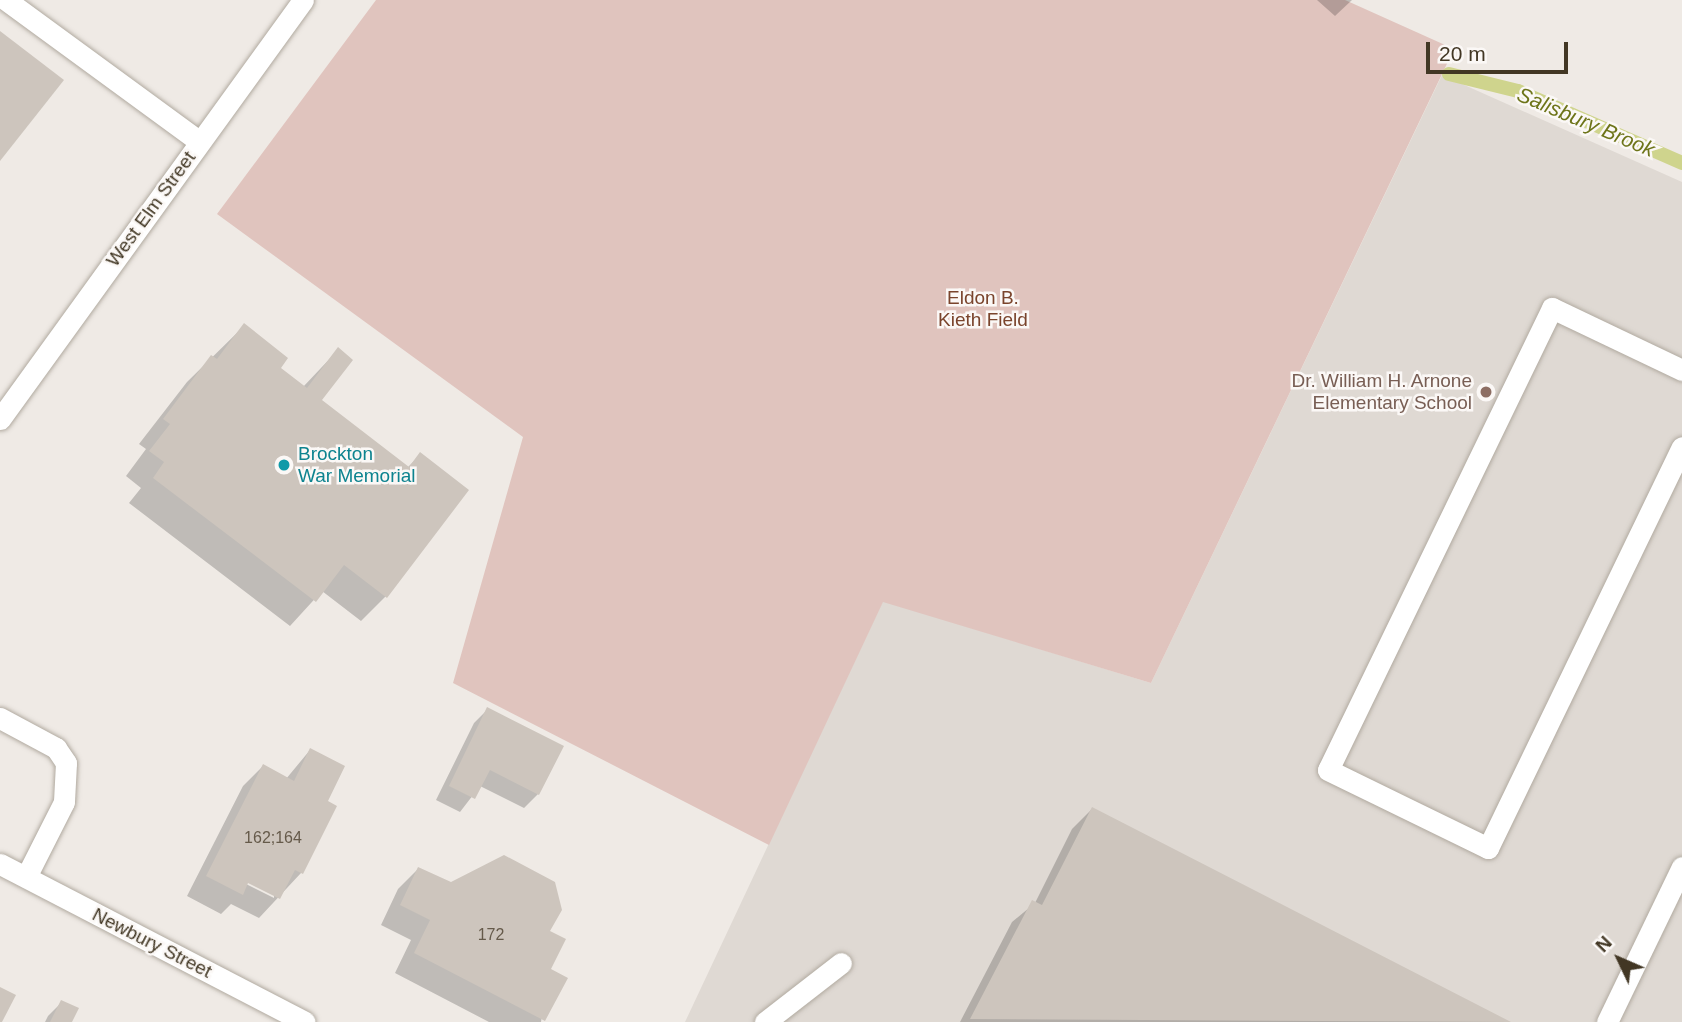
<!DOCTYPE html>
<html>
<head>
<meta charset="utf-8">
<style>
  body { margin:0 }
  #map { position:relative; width:1682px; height:1022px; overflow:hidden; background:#efeae5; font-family:Helvetica,sans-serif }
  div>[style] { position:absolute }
  .built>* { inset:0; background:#dfd9d3 }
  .green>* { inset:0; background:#e0c4be }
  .shadow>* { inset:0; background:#0003 }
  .stream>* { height:14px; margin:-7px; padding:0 7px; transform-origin:7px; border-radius:7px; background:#cfd48d }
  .building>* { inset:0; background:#cdc5bd }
  .roads { filter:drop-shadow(0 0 2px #b1aaa0) drop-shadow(0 0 2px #b1aaa0) }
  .lane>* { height:21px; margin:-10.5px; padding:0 10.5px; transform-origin:10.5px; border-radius:10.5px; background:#fff }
  .street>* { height:21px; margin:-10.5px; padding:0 10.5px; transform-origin:10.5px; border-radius:10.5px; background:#fff }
  .secondary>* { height:21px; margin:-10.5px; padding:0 10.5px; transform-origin:10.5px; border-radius:10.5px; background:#fff }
  .dots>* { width:19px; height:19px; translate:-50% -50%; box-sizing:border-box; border:4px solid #fbf8f6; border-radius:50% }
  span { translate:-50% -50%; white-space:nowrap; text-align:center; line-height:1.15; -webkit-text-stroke:5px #fbf8f6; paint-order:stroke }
  .number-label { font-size:16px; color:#655a4a }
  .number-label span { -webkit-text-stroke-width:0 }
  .street-label { font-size:19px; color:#423724 }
  .park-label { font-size:19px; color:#7a442c }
  .education-label { font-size:19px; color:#785e54 }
  .right { translate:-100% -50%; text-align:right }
  .culture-label { font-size:19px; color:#0d838f }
  .left { translate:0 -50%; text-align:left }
  .water-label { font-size:21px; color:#6e751a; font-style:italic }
  .north { position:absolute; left:1584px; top:924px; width:70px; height:70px; -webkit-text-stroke:5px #fbf8f6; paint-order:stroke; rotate:314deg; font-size:19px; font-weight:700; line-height:28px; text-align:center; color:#423724 }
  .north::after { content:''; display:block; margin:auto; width:24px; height:32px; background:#423724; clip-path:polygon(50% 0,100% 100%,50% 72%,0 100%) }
  .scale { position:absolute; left:1426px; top:42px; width:142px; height:32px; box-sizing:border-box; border:4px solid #423724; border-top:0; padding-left:9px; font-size:21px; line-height:24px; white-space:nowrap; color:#423724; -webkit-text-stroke:5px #fbf8f6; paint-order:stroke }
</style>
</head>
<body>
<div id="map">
  <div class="built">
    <i style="clip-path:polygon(1442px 75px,1682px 182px,1682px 1022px,685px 1022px,883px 601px,1151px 683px)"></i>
  </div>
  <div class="green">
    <i style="clip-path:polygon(376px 0,1345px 0,1454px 49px,1151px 683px,883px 602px,769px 845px,453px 683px,523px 437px,217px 214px)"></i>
  </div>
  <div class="shadow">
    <i style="clip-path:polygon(1317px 0,1352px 0,1335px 16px)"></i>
    <i style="clip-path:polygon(244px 326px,278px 368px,303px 387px,338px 350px,319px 401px,407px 468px,420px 455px,386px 596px,361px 621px,322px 591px,290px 626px,129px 503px,141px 488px,126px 476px,146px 449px,139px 444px,187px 382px)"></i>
    <i style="clip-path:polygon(488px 709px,538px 794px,524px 808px,480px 786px,460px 812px,436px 800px,474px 723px)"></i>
    <i style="clip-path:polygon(evenodd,310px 750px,325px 802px,301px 873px,259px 918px,231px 904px,221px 914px,187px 896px,243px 786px,263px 766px,286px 779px,310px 750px,241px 878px,274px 894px,274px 898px,240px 881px,241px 878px)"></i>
    <i style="clip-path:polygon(1092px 809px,1507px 1022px,960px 1022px,1012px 922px,1035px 903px,1072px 829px)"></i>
    <i style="clip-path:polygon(418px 869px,549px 970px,541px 1022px,489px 1022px,395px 973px,411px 940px,381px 925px,398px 889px)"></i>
    <i style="clip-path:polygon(62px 1002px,71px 1022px,45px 1022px,48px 1016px)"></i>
  </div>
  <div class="stream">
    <i style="left:1449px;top:74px;width:71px;rotate:13.8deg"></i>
    <i style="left:1518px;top:91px;width:179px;rotate:23.7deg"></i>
  </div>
  <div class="building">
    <i style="clip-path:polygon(0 31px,64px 80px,0 161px)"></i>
    <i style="clip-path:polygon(244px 323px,288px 358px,281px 368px,307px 388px,338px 347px,353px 360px,322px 400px,409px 467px,420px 452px,469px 490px,387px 598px,344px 565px,316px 602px,153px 478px,164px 462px,149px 451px,170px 424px,163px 419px,211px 355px,217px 359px)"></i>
    <i style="clip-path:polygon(487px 707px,564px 746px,539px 795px,490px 770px,475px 799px,449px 786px)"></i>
    <i style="clip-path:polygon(310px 748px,345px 766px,328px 801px,337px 806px,303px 874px,295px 870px,280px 899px,248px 883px,243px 895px,206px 876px,263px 764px,294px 781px)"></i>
    <i style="clip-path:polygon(1092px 807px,1511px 1022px,970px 1019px,1032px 900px,1042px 905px)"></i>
    <i style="clip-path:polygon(504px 855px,555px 882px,562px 910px,550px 931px,566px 939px,551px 969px,568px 978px,545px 1021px,414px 953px,430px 920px,400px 905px,418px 867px,451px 882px)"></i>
    <i style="clip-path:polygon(0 987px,16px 995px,2px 1022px,0 1022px)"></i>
    <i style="clip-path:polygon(61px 1000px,79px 1008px,72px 1022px,50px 1022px)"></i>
  </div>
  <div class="roads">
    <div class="lane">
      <i style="left:6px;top:0;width:240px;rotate:36.2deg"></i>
      <i style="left:1682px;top:370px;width:144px;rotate:-154.5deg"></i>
      <i style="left:1552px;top:308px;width:513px;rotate:115.87deg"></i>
      <i style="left:1328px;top:770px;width:178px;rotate:26deg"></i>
      <i style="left:1488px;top:848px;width:445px;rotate:-64.2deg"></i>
      <i style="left:0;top:718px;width:64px;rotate:28.2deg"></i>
      <i style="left:56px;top:748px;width:18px;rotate:56deg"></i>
      <i style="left:66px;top:763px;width:39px;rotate:93deg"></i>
      <i style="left:64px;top:802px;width:84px;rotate:116.9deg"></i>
      <i style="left:765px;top:1022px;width:96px;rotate:-37.8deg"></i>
      <i style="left:1607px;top:1022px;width:172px;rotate:-64.2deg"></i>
    </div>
    <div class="street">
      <i style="left:0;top:864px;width:343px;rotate:27.4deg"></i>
    </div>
    <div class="secondary">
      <i style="left:0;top:419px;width:517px;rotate:-54.13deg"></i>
    </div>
  </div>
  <div class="dots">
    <i style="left:1486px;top:392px;background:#8d6e63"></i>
    <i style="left:284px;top:465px;background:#0f9aa8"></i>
  </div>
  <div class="number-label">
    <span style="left:273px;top:838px">162;164</span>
    <span style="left:491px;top:935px">172</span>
  </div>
  <div class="street-label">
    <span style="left:151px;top:209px;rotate:-54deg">West Elm Street</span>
    <span style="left:152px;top:943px;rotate:27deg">Newbury Street</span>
  </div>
  <div class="park-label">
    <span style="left:983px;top:309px">Eldon B.<br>Kieth Field</span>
  </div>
  <div class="education-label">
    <span class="right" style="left:1472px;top:392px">Dr. William H. Arnone<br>Elementary School</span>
  </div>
  <div class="culture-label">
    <span class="left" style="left:298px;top:465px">Brockton<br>War Memorial</span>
  </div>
  <div class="water-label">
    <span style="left:1586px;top:122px;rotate:23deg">Salisbury Brook</span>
  </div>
  <div class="north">N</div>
  <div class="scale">20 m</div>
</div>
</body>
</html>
